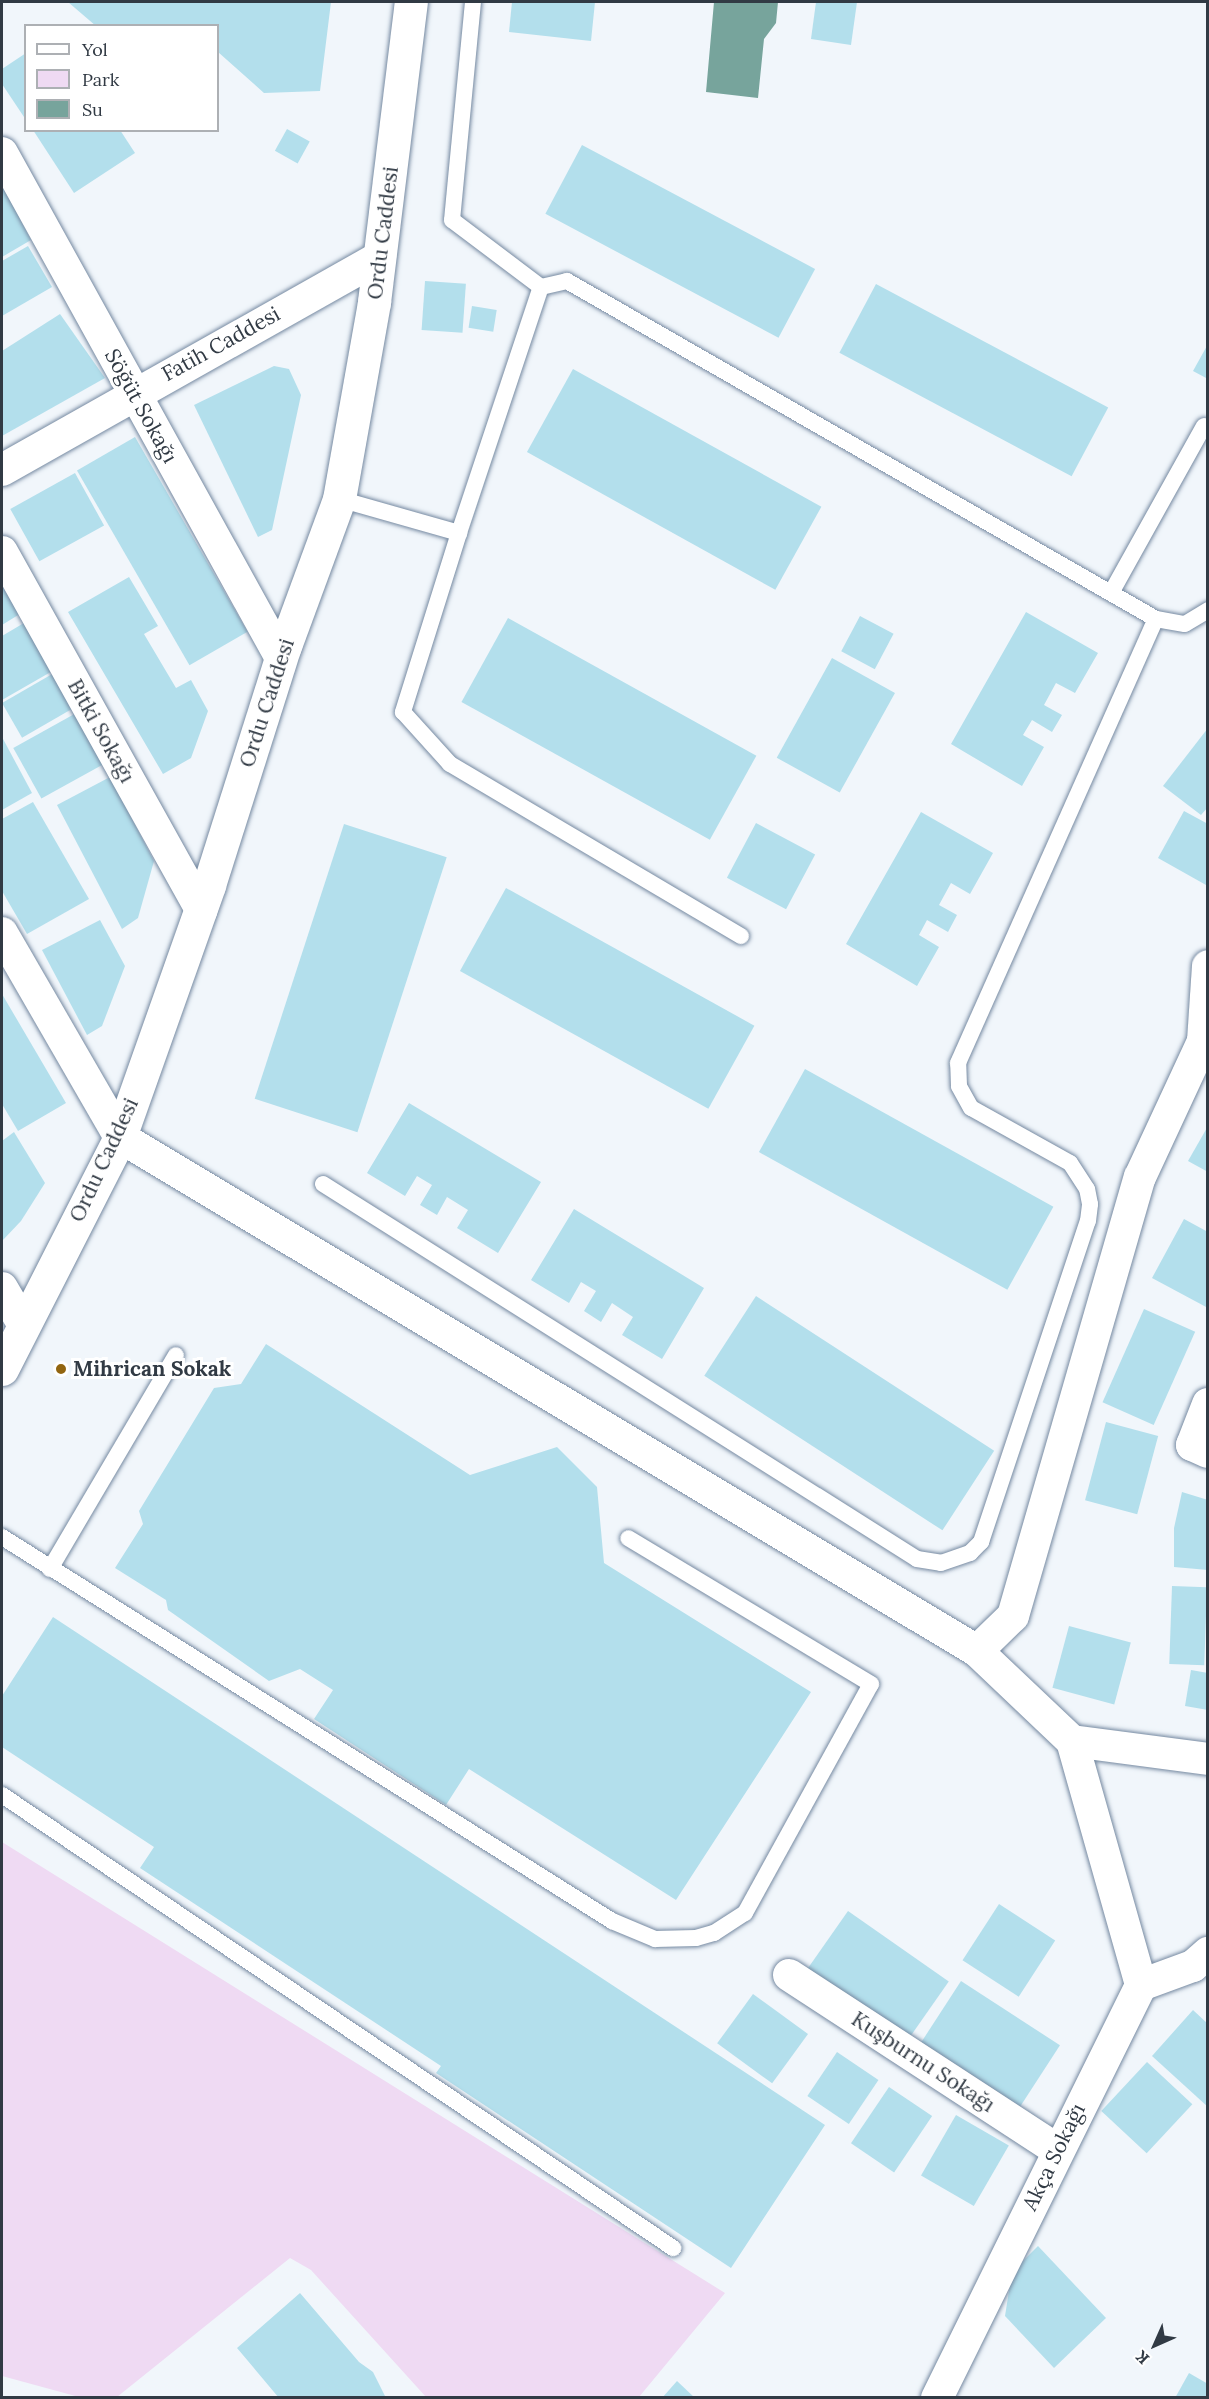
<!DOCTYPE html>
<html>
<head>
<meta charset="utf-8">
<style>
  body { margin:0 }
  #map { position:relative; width:1209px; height:2399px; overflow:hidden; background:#f1f6fb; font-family:Lora,serif }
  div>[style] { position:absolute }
  .green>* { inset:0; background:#efdaf3 }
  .water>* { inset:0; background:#77a49c }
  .building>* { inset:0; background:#b3dfec; transform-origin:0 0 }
  .roads { filter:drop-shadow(0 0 2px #7589a1) drop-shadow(0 0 2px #7589a1) }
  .service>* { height:16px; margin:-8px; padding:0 8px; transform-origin:8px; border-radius:8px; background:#fff }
  .minor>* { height:32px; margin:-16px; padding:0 16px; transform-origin:16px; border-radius:16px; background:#fff }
  .secondary>* { height:33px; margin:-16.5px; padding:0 16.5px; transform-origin:16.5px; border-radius:16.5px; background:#fff }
  .dots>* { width:16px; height:16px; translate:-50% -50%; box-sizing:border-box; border:3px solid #fff; border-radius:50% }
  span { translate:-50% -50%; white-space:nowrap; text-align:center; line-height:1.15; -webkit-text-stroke:6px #fff; paint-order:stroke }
  .street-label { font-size:21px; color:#313a44 }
  .poi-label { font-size:21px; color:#313a44; font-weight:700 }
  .left { translate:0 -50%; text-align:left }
  .frame { position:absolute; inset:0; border:3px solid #313a44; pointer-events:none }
  .legend { position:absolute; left:24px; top:24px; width:195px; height:108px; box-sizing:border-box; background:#fff; border:2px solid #adb0b4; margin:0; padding:8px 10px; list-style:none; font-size:18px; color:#313a44 }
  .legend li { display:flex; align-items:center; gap:12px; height:30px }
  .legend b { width:30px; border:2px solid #adb0b4 }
  .north { position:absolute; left:1125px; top:2315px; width:60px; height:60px; -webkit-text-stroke:4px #fff; paint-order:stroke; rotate:225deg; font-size:16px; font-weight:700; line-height:24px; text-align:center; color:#313a44 }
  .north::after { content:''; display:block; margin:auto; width:21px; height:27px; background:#313a44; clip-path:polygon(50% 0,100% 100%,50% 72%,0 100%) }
</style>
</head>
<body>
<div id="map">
  <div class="green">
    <i style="clip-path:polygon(2px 1842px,725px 2293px,639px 2397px,426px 2397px,311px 2270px,290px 2258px,117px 2397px,79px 2397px,2px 2376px)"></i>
  </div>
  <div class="water">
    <i style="clip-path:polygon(714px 2px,778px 2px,776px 23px,764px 39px,758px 98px,706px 92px)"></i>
  </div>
  <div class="building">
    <i style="clip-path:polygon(68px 2px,331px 2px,320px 91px,264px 93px,218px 52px,218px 26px,96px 26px)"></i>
    <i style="clip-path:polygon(512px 2px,595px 2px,591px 41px,509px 32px)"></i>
    <i style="clip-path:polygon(816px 2px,857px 2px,851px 45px,811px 39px)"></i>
    <i style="clip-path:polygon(26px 53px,26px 120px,2px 84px,2px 69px)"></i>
    <i style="left:287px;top:129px;width:26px;height:25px;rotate:29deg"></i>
    <i style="clip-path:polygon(33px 130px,120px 130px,135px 153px,74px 193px)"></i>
    <i style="left:582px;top:145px;width:264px;height:78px;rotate:28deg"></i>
    <i style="clip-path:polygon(2px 184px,31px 240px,2px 257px)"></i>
    <i style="clip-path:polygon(28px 246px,52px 287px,2px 316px,2px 261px)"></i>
    <i style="left:425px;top:281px;width:41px;height:49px;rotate:4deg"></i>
    <i style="left:876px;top:284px;width:263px;height:78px;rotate:28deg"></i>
    <i style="left:472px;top:306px;width:25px;height:22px;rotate:9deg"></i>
    <i style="clip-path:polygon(60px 314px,105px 378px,2px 436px,2px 351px)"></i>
    <i style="clip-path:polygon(1208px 344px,1208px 379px,1193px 371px)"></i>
    <i style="clip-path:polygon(274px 366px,289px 369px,301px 395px,272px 530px,258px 537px,194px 405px)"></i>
    <i style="left:573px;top:369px;width:284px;height:95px;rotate:29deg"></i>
    <i style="left:135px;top:437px;width:225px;height:67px;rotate:60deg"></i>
    <i style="left:75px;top:473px;width:60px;height:74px;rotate:61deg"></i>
    <i style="clip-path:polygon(2px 577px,23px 612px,2px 625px)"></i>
    <i style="clip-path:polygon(129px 577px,158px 626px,144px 634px,176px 688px,191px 680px,208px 711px,191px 758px,163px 774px,68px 612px)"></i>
    <i style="clip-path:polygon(1026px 612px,1098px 653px,1075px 693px,1056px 683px,1044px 705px,1062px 715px,1052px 732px,1032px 720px,1023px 735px,1044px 747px,1022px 786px,951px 744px)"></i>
    <i style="left:860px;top:616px;width:38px;height:40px;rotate:28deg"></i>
    <i style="left:508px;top:618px;width:284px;height:96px;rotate:29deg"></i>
    <i style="clip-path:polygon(29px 620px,56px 669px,2px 700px,2px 636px)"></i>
    <i style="left:832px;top:658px;width:72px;height:114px;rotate:29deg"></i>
    <i style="left:54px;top:673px;width:40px;height:60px;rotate:60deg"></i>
    <i style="left:78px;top:712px;width:58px;height:74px;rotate:61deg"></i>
    <i style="clip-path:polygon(1208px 728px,1208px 807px,1201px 815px,1163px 786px)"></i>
    <i style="clip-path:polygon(2px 737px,32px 793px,2px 810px)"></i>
    <i style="clip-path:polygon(110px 777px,154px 861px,138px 918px,122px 929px,57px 805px)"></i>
    <i style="clip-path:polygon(33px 802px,89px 899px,27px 934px,2px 891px,2px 819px)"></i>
    <i style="clip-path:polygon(1184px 811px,1208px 824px,1206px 885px,1158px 858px)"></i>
    <i style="clip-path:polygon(921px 812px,993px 853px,970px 894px,951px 883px,939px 905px,957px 915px,948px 932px,927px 920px,919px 935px,939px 947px,917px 986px,846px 944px)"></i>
    <i style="left:756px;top:823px;width:67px;height:62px;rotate:28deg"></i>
    <i style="left:344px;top:824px;width:108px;height:289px;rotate:18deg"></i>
    <i style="left:506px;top:888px;width:284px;height:95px;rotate:29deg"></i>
    <i style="clip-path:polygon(100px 920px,125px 966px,102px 1026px,87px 1035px,42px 950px)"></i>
    <i style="clip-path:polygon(2px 994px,66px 1103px,18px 1131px,2px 1104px)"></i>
    <i style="left:805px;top:1069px;width:284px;height:95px;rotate:29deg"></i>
    <i style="clip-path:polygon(409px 1103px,541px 1182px,498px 1253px,457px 1228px,468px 1210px,447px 1197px,437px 1215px,420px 1205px,432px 1185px,417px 1176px,405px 1196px,367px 1173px)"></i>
    <i style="clip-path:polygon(1208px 1126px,1208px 1172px,1188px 1161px)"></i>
    <i style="clip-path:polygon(14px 1132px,45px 1183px,21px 1221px,2px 1241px,2px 1141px)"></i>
    <i style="clip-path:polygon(574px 1209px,704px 1288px,662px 1359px,622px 1335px,633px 1317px,612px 1303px,601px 1322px,584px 1311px,596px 1291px,581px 1282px,569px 1303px,531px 1280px)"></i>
    <i style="clip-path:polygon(1184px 1219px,1208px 1232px,1208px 1308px,1152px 1278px)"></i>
    <i style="left:756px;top:1296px;width:284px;height:95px;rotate:33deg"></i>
    <i style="left:1144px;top:1309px;width:56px;height:102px;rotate:24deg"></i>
    <i style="clip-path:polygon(266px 1344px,470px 1475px,557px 1447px,597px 1487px,604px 1563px,811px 1692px,676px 1900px,469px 1769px,446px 1805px,314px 1719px,333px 1690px,300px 1669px,269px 1681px,168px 1610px,166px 1600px,115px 1568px,143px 1524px,139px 1511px,214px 1388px,241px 1384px)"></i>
    <i style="left:1106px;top:1422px;width:54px;height:81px;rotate:15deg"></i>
    <i style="clip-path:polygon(1182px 1492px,1208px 1500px,1208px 1570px,1174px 1567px,1174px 1528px)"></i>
    <i style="left:1172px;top:1586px;width:35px;height:78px;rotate:2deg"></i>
    <i style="clip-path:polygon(53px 1617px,825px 2125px,731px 2268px,436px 2073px,441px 2066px,140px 1868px,154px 1847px,2px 1747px,2px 1696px)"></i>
    <i style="left:1069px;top:1626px;width:64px;height:64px;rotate:15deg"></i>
    <i style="clip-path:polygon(1191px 1670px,1208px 1673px,1208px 1710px,1185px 1706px)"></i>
    <i style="left:999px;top:1904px;width:67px;height:67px;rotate:33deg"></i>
    <i style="left:848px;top:1911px;width:123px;height:80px;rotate:35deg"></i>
    <i style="left:961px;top:1981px;width:118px;height:73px;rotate:33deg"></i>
    <i style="left:753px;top:1994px;width:68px;height:61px;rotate:36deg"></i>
    <i style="clip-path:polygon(1193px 2010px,1208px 2024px,1208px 2107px,1152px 2056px)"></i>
    <i style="left:837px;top:2052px;width:50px;height:53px;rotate:34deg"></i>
    <i style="left:1147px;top:2062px;width:62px;height:67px;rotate:43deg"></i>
    <i style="left:889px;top:2087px;width:52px;height:68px;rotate:34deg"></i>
    <i style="left:956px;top:2115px;width:61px;height:70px;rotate:30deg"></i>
    <i style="clip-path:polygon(1038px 2246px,1106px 2318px,1054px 2368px,1005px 2316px,1012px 2272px)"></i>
    <i style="clip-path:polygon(300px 2293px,359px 2362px,373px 2372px,386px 2398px,279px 2398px,237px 2348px)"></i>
    <i style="clip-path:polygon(1189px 2373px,1208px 2384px,1208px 2398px,1175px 2398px)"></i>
    <i style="clip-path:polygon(677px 2381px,695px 2398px,662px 2398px)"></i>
  </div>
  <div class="roads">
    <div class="service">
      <i style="left:473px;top:2px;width:219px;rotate:95.5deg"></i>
      <i style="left:452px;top:220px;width:111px;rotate:37deg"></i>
      <i style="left:541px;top:287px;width:27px;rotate:-13deg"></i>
      <i style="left:567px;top:281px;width:679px;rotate:29.85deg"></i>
      <i style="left:1156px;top:619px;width:29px;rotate:10deg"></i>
      <i style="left:1185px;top:624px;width:27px;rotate:-31deg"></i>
      <i style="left:339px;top:499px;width:125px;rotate:15.8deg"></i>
      <i style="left:459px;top:533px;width:259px;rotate:-71.6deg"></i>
      <i style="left:459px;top:533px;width:188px;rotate:107.4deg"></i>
      <i style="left:403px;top:712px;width:70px;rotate:47.9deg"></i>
      <i style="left:450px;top:764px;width:338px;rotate:30.6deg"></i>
      <i style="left:1111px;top:593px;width:191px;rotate:-60.9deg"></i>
      <i style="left:323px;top:1184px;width:702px;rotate:32.26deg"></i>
      <i style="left:917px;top:1559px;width:24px;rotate:9deg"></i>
      <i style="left:941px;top:1563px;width:31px;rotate:-19deg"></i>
      <i style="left:970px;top:1553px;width:16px;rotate:-45deg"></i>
      <i style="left:981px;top:1542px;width:338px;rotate:-71.6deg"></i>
      <i style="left:1088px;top:1221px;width:17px;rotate:-83deg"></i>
      <i style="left:1090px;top:1204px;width:15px;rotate:-101deg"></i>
      <i style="left:1087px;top:1189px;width:31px;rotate:-123deg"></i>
      <i style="left:1070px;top:1163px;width:113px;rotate:-150.9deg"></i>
      <i style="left:971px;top:1108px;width:25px;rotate:-119deg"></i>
      <i style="left:959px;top:1086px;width:23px;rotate:-92deg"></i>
      <i style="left:958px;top:1063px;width:486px;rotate:-66deg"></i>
      <i style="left:2px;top:1537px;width:721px;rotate:32.19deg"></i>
      <i style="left:612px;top:1921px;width:47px;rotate:22.7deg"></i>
      <i style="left:655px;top:1939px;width:41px;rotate:-1.4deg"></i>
      <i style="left:696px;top:1938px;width:19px;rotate:-16deg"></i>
      <i style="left:714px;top:1933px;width:37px;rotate:-33deg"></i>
      <i style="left:745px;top:1913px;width:261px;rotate:-61.2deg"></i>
      <i style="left:871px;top:1684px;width:283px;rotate:-149deg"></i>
      <i style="left:50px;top:1569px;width:248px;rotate:-59.5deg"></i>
      <i style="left:2px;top:1795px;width:810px;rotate:34.02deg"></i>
    </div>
    <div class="minor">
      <i style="left:2px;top:153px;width:577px;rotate:61.08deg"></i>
      <i style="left:2px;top:470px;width:434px;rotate:-29.4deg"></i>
      <i style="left:2px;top:552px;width:410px;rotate:60.9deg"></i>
      <i style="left:2px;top:933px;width:236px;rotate:60deg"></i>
      <i style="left:120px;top:1137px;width:999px;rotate:30.95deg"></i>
      <i style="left:977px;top:1651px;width:131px;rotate:43.5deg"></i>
      <i style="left:1072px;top:1741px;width:137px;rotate:7.5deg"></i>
      <i style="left:1203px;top:1041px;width:75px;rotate:-86.2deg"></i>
      <i style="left:2px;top:1288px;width:42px;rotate:59.7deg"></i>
      <i style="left:1208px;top:1404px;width:44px;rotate:111.3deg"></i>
      <i style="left:1192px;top:1445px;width:17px;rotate:24deg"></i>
      <i style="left:977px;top:1651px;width:50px;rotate:-44.2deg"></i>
      <i style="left:1013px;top:1616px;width:457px;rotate:-73.9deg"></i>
      <i style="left:1140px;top:1177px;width:150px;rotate:-65.1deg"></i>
      <i style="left:1203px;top:1041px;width:5px;rotate:22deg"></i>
      <i style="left:1072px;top:1741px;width:254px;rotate:74.2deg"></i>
      <i style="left:789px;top:1975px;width:320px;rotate:33.1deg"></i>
      <i style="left:937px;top:2398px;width:461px;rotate:-63.7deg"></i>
      <i style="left:1141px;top:1985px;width:55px;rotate:-20.1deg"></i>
      <i style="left:1193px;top:1966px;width:20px;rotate:-41deg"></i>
    </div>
    <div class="secondary">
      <i style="left:2px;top:1369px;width:260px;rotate:-63deg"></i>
      <i style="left:120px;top:1137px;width:267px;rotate:-70.5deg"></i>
      <i style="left:209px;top:885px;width:251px;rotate:-72.4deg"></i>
      <i style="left:285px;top:646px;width:157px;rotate:-69.8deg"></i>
      <i style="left:339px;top:499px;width:200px;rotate:-79.9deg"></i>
      <i style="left:374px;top:302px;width:302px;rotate:-83deg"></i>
    </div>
  </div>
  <div class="dots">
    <i style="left:61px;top:1369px;background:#926510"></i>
  </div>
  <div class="street-label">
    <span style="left:383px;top:233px;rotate:-83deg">Ordu Caddesi</span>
    <span style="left:221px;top:344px;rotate:-29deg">Fatih Caddesi</span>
    <span style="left:141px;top:406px;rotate:61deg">Söğüt Sokağı</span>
    <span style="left:267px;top:703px;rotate:-72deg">Ordu Caddesi</span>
    <span style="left:101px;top:731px;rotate:61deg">Bitki Sokağı</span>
    <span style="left:104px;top:1160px;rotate:-65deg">Ordu Caddesi</span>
    <span style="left:923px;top:2062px;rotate:33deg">Kuşburnu Sokağı</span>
    <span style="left:1054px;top:2157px;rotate:-64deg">Akça Sokağı</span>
  </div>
  <div class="poi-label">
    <span class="left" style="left:73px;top:1369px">Mihrican Sokak</span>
  </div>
  <div class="frame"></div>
  <ul class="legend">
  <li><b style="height:8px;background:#fff"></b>Yol</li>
  <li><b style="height:16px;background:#efdaf3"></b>Park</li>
  <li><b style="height:16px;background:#77a49c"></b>Su</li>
  </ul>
  <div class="north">K</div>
</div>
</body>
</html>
